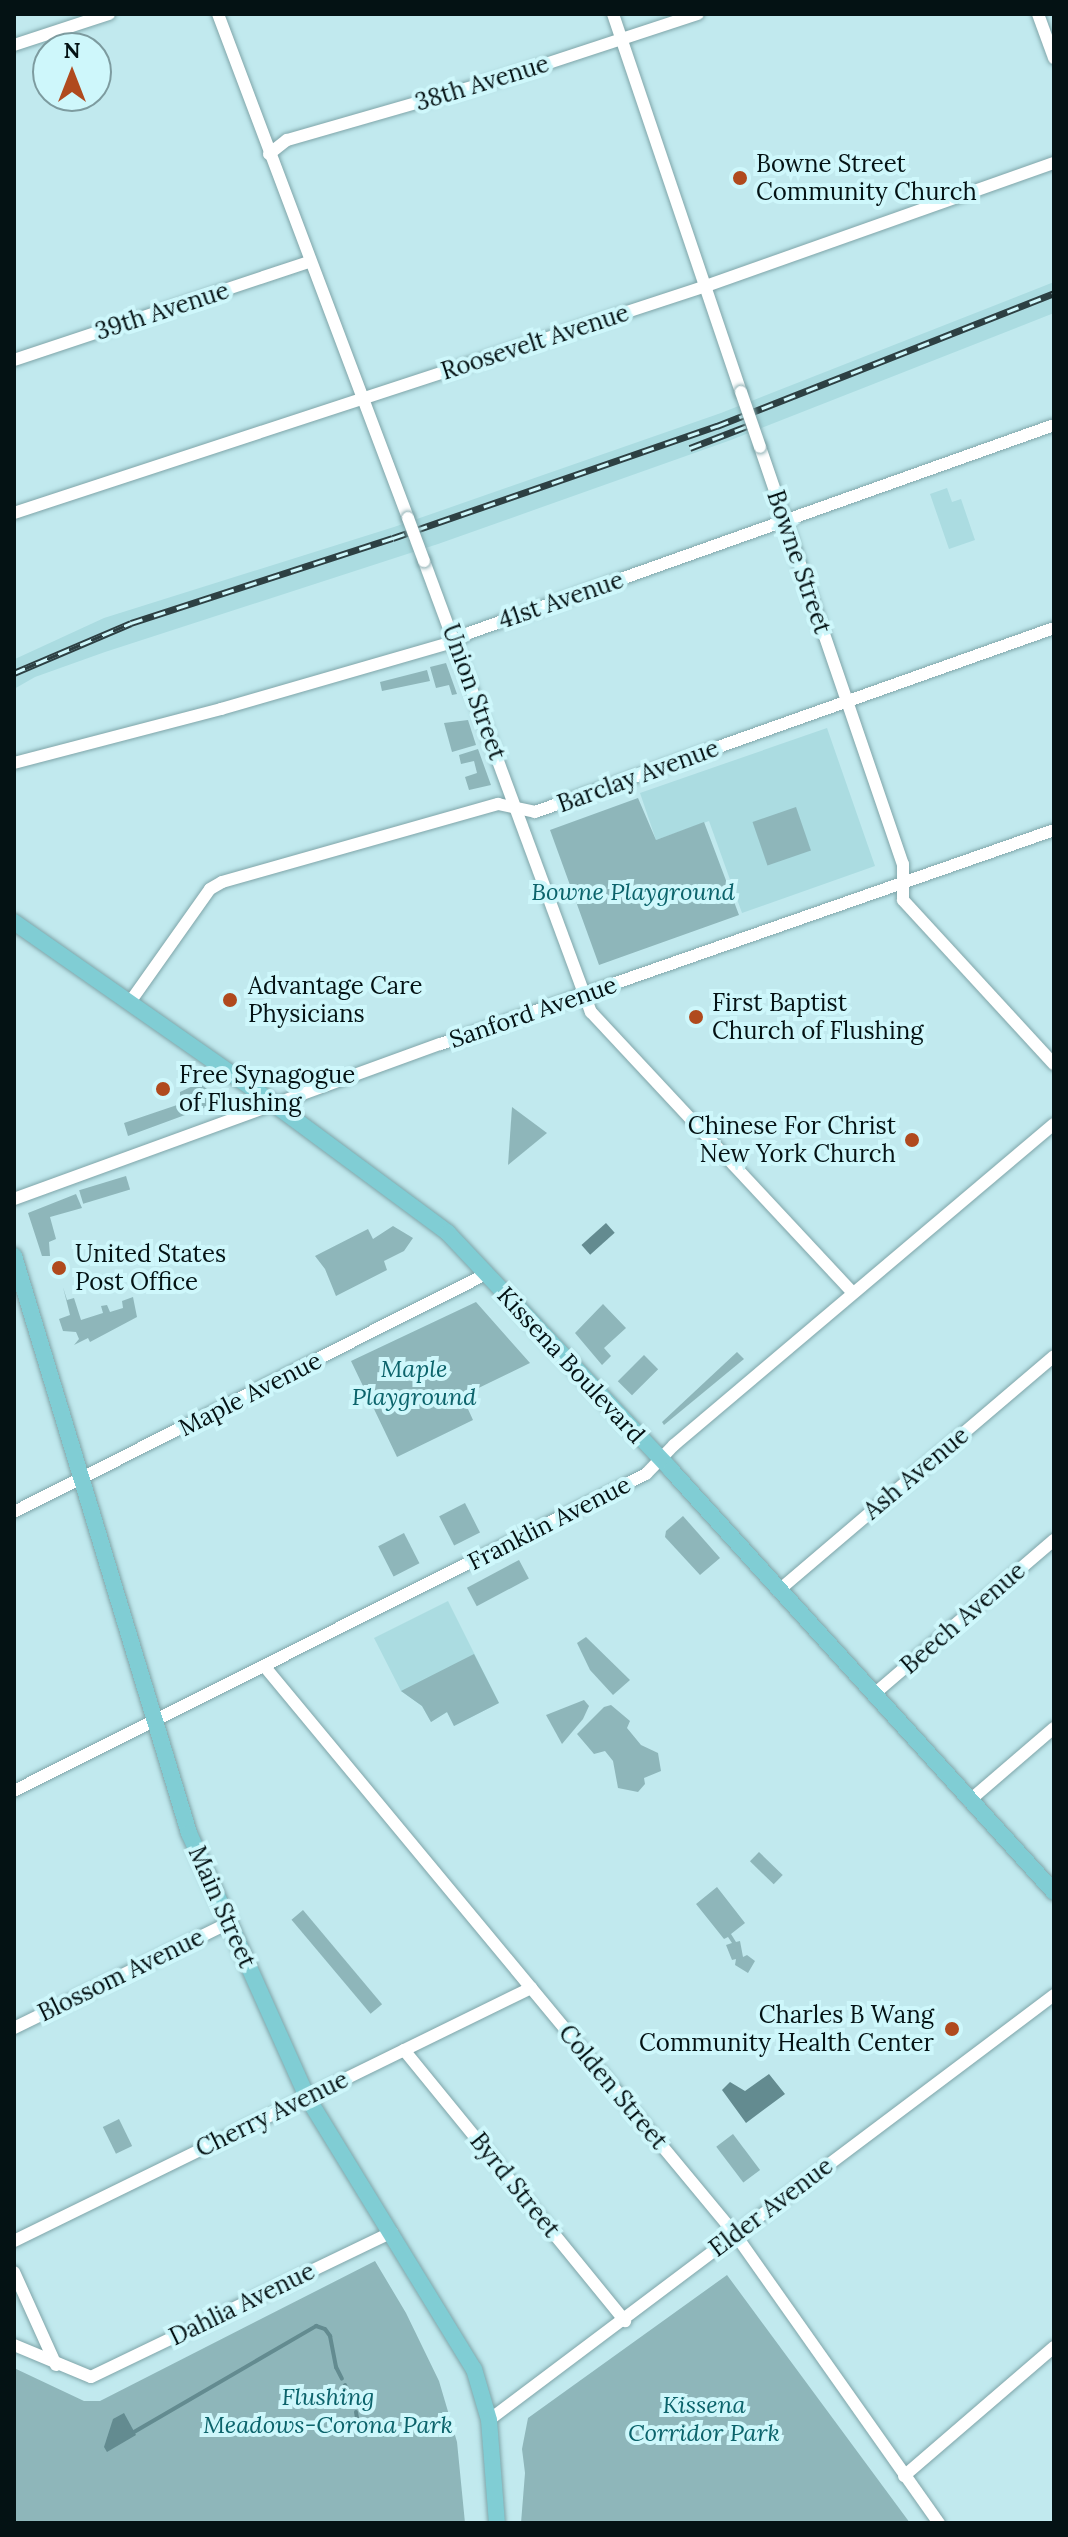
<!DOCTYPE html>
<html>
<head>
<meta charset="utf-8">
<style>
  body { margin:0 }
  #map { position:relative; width:1068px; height:2537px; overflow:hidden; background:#c1e9ee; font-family:Lora,serif }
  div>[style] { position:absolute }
  .built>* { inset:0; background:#abdce1 }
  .green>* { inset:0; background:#8eb6ba; transform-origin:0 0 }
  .water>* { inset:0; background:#638b90; transform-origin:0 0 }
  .stream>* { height:4px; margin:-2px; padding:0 2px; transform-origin:2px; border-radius:2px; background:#638b90 }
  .roads { filter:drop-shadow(0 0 2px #7fa5a9) drop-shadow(0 0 2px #7fa5a9) }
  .minor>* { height:12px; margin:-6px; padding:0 6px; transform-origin:6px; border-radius:6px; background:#fff }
  .major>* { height:16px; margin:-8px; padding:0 8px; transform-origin:8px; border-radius:8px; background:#80cdd4 }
  .rail>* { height:7px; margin-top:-3.5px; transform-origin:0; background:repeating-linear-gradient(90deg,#cef7fb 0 12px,#2d4043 0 24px); box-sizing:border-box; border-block:2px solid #2d4043 }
  .bridges { filter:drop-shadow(0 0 2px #7fa5a9) drop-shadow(0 0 2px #7fa5a9) }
  .minor-bridge>* { height:12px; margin:-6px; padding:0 6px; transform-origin:6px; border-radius:6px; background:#fff }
  .dots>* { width:22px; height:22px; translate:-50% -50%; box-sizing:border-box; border:4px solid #cef7fb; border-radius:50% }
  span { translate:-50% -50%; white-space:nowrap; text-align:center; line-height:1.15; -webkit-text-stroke:8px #cef7fb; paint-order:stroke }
  .street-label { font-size:24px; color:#041214 }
  .poi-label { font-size:24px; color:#041214 }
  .left { translate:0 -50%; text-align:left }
  .right { translate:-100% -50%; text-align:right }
  .park-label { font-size:24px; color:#0b636b; font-style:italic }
  .frame { position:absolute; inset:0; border:16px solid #041214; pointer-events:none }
  .north { position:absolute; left:32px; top:32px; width:80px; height:80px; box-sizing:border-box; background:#cef7fb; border:2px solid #7d9b9f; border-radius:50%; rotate:0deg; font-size:22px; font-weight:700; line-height:32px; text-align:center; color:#041214 }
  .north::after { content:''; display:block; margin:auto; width:28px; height:36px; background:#b04a1e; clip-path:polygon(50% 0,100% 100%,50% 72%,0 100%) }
</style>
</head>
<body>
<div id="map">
  <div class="built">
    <i style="clip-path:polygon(1054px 282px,1054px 313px,731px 440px,438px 544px,105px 652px,35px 677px,14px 689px,15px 659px,104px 618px,394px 527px,721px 413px)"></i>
    <i style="clip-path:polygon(947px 488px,952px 502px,961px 499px,975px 540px,949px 549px,930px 494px)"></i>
    <i style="clip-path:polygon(827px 728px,875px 866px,742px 913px,709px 821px,656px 840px,640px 793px)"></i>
    <i style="clip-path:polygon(448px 1601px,499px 1703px,454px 1726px,447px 1712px,431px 1722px,422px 1706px,401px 1691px,374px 1638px)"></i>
  </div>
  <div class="green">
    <i style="clip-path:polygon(446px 663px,457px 694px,452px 695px,449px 685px,436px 688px,430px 667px)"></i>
    <i style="clip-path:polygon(427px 670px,430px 681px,382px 691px,380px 682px)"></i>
    <i style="clip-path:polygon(468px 720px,476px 745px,452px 752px,444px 723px)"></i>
    <i style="clip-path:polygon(478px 749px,491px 785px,469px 790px,465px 777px,477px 773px,474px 761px,461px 764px,459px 755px)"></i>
    <i style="clip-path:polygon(638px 798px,656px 840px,704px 822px,739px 915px,599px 965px,550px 830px)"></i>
    <i style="left:796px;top:807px;width:46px;height:46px;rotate:71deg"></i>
    <i style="clip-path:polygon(199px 1083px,223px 1101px,128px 1136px,124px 1123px,180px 1104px,180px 1092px)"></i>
    <i style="clip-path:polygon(512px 1107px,547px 1133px,508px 1165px)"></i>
    <i style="left:126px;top:1176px;width:14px;height:49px;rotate:73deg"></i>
    <i style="clip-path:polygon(76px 1194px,82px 1208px,50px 1217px,56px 1239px,49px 1242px,50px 1256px,42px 1256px,28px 1213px)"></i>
    <i style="clip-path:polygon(393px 1226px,413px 1238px,404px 1251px,384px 1261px,387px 1270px,336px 1296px,325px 1269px,315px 1256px,368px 1229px,373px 1239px)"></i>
    <i style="clip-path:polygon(63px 1287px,67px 1300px,74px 1298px,81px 1320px,103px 1313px,101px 1306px,107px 1305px,110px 1312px,123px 1308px,122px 1301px,133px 1297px,137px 1317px,90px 1342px,88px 1338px,74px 1345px,79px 1339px,76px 1332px,63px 1331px,59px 1319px,70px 1315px)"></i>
    <i style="clip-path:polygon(476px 1302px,530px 1363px,462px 1396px,473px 1420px,397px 1457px,351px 1361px)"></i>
    <i style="clip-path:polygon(603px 1304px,626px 1328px,604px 1348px,611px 1356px,602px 1365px,575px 1333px)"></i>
    <i style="clip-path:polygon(737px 1352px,744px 1359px,664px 1425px,662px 1422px)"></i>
    <i style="left:644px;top:1355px;width:20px;height:37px;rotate:45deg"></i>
    <i style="left:465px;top:1503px;width:33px;height:29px;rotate:63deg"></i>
    <i style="clip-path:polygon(683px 1516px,720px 1558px,700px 1575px,665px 1537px,666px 1531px)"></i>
    <i style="left:404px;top:1533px;width:34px;height:29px;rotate:63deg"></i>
    <i style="left:519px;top:1560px;width:21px;height:59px;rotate:62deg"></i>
    <i style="clip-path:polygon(586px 1637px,630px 1680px,613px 1695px,590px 1670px,577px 1643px)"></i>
    <i style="clip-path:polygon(474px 1654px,499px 1703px,454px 1726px,447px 1712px,431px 1722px,422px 1706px,401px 1691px)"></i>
    <i style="clip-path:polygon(584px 1700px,589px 1706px,583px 1719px,562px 1744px,546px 1715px)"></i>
    <i style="clip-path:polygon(611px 1705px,630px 1721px,627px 1728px,641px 1745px,658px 1753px,661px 1771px,644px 1778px,645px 1784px,638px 1792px,618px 1788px,613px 1761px,605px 1751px,594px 1754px,577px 1734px,604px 1707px)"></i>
    <i style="left:759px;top:1852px;width:33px;height:13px;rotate:44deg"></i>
    <i style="clip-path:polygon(717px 1887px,745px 1923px,731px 1934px,736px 1942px,740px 1941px,743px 1957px,747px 1955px,755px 1961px,748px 1973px,735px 1965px,736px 1959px,732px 1960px,726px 1945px,732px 1943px,728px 1937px,724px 1939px,696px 1904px)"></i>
    <i style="left:303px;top:1910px;width:123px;height:15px;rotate:50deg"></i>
    <i style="left:119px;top:2119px;width:30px;height:18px;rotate:64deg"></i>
    <i style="left:733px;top:2134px;width:45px;height:21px;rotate:53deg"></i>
    <i style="clip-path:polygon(375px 2261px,406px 2313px,439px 2381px,457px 2442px,465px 2523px,14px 2523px,14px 2368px,84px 2401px,100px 2401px)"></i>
    <i style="clip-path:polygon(727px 2275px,910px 2523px,521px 2523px,525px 2473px,522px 2449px,528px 2418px)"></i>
  </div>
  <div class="water">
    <i style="left:606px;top:1223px;width:13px;height:33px;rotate:48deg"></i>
    <i style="clip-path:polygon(769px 2074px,785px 2094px,746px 2123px,722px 2090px,730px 2082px,745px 2091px)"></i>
    <i style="clip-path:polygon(124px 2413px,136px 2435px,107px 2452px,104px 2447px,113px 2419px)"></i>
  </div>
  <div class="stream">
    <i style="left:345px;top:2385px;width:22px;rotate:68deg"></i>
    <i style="left:356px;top:2412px;width:6px;rotate:81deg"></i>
    <i style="left:359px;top:2425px;width:4px;rotate:63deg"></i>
    <i style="left:134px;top:2432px;width:211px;rotate:-30.2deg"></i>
    <i style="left:316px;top:2326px;width:9px;rotate:18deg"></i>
    <i style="left:325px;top:2329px;width:9px;rotate:54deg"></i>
    <i style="left:330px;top:2336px;width:32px;rotate:79deg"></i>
    <i style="left:336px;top:2367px;width:13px;rotate:63deg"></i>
  </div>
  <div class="roads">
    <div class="minor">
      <i style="left:218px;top:14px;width:539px;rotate:69.34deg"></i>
      <i style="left:613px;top:14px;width:399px;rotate:71.3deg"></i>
      <i style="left:1038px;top:14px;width:47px;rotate:70deg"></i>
      <i style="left:14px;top:45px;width:100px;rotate:-18.1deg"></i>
      <i style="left:269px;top:154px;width:23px;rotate:-38deg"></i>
      <i style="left:287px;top:140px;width:225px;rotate:-16deg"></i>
      <i style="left:503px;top:78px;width:205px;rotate:-18.2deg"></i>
      <i style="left:14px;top:360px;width:311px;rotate:-18.4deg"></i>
      <i style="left:760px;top:447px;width:441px;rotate:71.1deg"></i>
      <i style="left:903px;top:864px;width:36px;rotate:90deg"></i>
      <i style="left:903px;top:900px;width:223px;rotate:47.4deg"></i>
      <i style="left:14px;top:513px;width:728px;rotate:-18.16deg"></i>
      <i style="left:706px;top:286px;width:369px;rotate:-19.5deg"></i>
      <i style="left:424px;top:561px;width:481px;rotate:69.7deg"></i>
      <i style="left:591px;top:1012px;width:384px;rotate:47deg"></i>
      <i style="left:14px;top:763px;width:214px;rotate:-14.6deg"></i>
      <i style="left:221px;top:709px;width:245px;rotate:-16.1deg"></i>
      <i style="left:456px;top:641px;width:15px;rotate:-32deg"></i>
      <i style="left:469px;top:633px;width:621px;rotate:-19.57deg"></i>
      <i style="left:130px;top:1002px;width:138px;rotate:-54.7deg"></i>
      <i style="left:210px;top:889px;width:14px;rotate:-30deg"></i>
      <i style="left:222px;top:882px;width:287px;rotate:-15.8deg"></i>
      <i style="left:498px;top:804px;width:38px;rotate:12deg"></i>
      <i style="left:535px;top:812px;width:551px;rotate:-19.52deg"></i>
      <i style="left:14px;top:1199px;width:454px;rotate:-20deg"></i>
      <i style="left:441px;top:1044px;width:649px;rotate:-19.24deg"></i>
      <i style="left:14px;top:1512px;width:529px;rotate:-26.76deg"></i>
      <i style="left:778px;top:1591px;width:362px;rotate:-40.4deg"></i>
      <i style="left:265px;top:1667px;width:736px;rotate:50.34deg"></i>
      <i style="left:735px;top:2234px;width:354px;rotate:54.8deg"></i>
      <i style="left:873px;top:1695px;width:238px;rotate:-40.6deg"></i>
      <i style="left:14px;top:1791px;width:707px;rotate:-26.64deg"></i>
      <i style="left:646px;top:1474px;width:40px;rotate:-46deg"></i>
      <i style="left:674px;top:1445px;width:497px;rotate:-40.2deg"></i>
      <i style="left:969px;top:1801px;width:112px;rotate:-40.7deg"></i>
      <i style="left:14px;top:2028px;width:238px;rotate:-26.1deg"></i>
      <i style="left:404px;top:2050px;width:350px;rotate:50.8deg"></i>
      <i style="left:14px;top:2241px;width:576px;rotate:-26.08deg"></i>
      <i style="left:14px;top:2272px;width:102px;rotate:65.7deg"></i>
      <i style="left:14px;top:2345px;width:83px;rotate:22.6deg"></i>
      <i style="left:91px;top:2377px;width:334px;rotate:-25.7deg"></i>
      <i style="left:489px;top:2420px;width:707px;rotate:-36.95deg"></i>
      <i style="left:904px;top:2476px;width:198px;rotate:-40.7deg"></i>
    </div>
    <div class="major">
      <i style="left:14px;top:922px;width:294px;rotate:34.9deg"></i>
      <i style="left:255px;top:1090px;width:240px;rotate:36.5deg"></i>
      <i style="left:448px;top:1233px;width:325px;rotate:46.7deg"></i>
      <i style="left:671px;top:1470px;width:570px;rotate:47.77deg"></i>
      <i style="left:14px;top:1256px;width:603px;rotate:73.13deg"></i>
      <i style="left:189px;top:1833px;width:289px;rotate:65.9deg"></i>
      <i style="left:307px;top:2097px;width:319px;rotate:58.5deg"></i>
      <i style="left:474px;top:2369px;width:53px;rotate:73.6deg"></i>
      <i style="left:489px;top:2420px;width:103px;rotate:85.6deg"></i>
    </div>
  </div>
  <div class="rail">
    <i style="left:690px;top:448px;width:64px;rotate:-21deg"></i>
    <i style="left:14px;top:673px;width:127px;rotate:-23.1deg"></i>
    <i style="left:131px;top:623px;width:275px;rotate:-18deg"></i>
    <i style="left:393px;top:538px;width:343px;rotate:-19.1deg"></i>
    <i style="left:717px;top:426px;width:362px;rotate:-21.5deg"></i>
  </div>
  <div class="bridges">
    <div class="minor-bridge">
      <i style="left:741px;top:392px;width:58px;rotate:70.9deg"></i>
      <i style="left:408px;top:518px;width:46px;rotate:69.6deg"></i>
    </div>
  </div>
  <div class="dots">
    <i style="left:740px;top:178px;background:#b04a1e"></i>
    <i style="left:230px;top:1000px;background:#b04a1e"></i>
    <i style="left:696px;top:1017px;background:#b04a1e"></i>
    <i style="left:163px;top:1089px;background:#b04a1e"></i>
    <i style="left:912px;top:1140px;background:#b04a1e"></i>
    <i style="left:59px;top:1268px;background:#b04a1e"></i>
    <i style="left:952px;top:2029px;background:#b04a1e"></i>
  </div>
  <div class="street-label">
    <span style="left:482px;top:83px;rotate:-17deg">38th Avenue</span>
    <span style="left:162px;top:311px;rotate:-18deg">39th Avenue</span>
    <span style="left:535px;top:342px;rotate:-18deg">Roosevelt Avenue</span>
    <span style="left:799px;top:562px;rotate:71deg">Bowne Street</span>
    <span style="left:561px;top:600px;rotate:-19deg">41st Avenue</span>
    <span style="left:474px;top:692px;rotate:70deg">Union Street</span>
    <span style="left:638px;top:776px;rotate:-20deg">Barclay Avenue</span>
    <span style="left:533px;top:1012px;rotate:-19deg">Sanford Avenue</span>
    <span style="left:571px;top:1365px;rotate:47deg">Kissena Boulevard</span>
    <span style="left:250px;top:1394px;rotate:-27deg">Maple Avenue</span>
    <span style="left:916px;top:1473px;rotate:-40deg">Ash Avenue</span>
    <span style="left:549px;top:1523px;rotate:-27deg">Franklin Avenue</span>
    <span style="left:963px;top:1618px;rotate:-41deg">Beech Avenue</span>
    <span style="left:222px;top:1907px;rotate:66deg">Main Street</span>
    <span style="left:121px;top:1975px;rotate:-26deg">Blossom Avenue</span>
    <span style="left:613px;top:2087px;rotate:50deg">Colden Street</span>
    <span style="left:272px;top:2114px;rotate:-26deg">Cherry Avenue</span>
    <span style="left:515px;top:2185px;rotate:51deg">Byrd Street</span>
    <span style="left:771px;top:2207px;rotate:-37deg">Elder Avenue</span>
    <span style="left:242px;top:2304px;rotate:-26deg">Dahlia Avenue</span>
  </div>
  <div class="poi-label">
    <span class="left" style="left:756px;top:178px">Bowne Street<br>Community Church</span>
    <span class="left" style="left:248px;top:1000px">Advantage Care<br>Physicians</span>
    <span class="left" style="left:712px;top:1017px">First Baptist<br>Church of Flushing</span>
    <span class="left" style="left:179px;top:1089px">Free Synagogue<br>of Flushing</span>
    <span class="right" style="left:896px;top:1140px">Chinese For Christ<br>New York Church</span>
    <span class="left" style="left:75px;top:1268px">United States<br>Post Office</span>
    <span class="right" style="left:934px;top:2029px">Charles B Wang<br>Community Health Center</span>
  </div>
  <div class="park-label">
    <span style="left:633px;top:892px">Bowne Playground</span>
    <span style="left:414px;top:1383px">Maple<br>Playground</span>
    <span style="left:328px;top:2411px">Flushing<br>Meadows-Corona Park</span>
    <span style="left:704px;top:2419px">Kissena<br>Corridor Park</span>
  </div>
  <div class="frame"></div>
  <div class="north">N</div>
</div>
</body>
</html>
